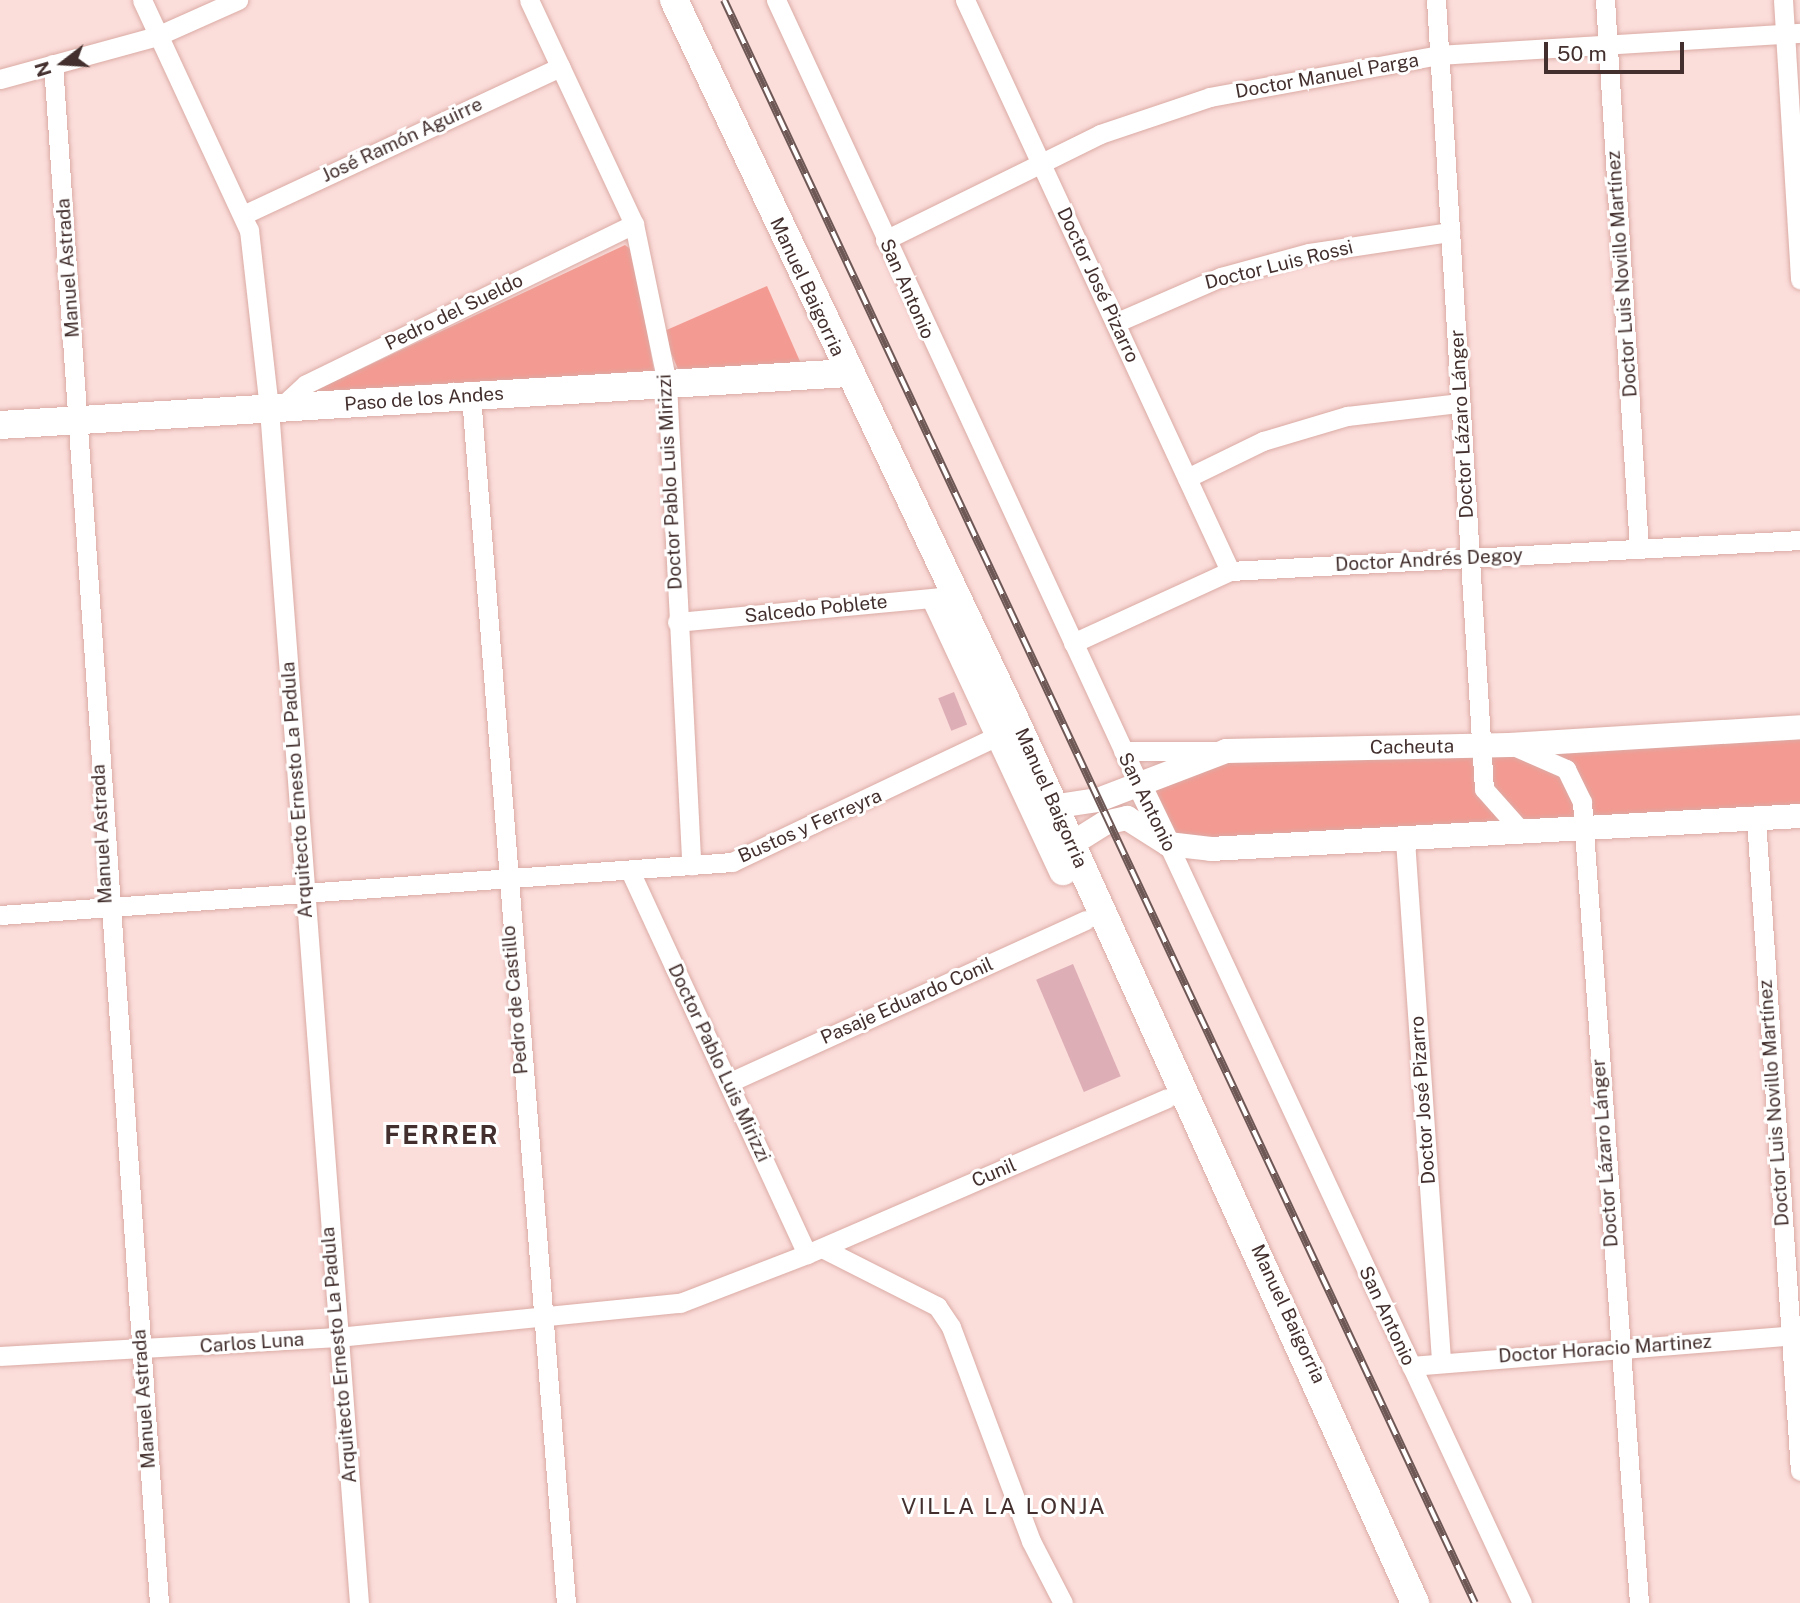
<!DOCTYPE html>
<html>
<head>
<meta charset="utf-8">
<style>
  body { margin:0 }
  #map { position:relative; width:1800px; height:1603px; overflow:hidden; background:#fbddda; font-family:"Public Sans",sans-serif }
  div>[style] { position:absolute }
  .green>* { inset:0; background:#f39b92 }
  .building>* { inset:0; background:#deaeb7; transform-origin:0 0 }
  .roads { filter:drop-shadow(0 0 2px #dbaba5) drop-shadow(0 0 2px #dbaba5) }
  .minor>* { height:19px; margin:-9.5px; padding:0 9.5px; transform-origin:9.5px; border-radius:9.5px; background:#fff }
  .tertiary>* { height:24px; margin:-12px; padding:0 12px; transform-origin:12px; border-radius:12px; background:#fff }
  .secondary>* { height:28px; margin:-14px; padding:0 14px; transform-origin:14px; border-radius:14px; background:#fff }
  .rail>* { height:8px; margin-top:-4px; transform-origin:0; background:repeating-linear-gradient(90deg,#fff 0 16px,#6e5856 0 32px); box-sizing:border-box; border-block:2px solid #6e5856 }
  span { translate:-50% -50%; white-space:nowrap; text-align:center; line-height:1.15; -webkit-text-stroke:6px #fff; paint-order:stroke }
  .street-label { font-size:19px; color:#43302e }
  .quarter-label { font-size:23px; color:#43302e; letter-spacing:2px }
  .district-label { font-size:26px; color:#43302e; font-weight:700; letter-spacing:2px }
  .north { position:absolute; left:28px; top:28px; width:70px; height:70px; -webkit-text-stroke:5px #fff; paint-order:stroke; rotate:253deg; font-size:19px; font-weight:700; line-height:28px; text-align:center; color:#43302e }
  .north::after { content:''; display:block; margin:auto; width:24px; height:32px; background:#43302e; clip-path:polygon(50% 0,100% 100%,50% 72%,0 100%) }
  .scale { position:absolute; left:1544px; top:42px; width:140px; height:32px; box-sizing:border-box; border:4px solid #43302e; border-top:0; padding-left:9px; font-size:21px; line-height:24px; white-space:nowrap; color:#43302e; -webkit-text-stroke:5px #fff; paint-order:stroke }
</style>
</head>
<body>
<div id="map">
  <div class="green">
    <i style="clip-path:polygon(625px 245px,633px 251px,654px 371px,312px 392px)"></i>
    <i style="clip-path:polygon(767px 286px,802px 366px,678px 369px,662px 332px)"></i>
    <i style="clip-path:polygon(1800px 727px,1800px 816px,1168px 844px,1139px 784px,1206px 757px)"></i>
  </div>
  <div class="building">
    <i style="left:954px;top:692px;width:35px;height:17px;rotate:68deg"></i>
    <i style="left:1073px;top:964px;width:122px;height:40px;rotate:67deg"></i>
  </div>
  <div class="roads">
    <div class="minor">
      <i style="left:142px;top:0;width:254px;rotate:65.1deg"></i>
      <i style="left:249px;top:230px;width:180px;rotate:83.6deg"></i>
      <i style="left:269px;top:409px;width:1197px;rotate:85.69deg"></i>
      <i style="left:529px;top:0;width:247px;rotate:64.9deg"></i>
      <i style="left:634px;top:224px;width:163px;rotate:78.3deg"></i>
      <i style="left:667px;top:384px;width:482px;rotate:87.1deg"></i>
      <i style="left:776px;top:0;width:864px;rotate:65.16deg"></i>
      <i style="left:965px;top:0;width:629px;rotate:65.1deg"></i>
      <i style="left:1436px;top:0;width:790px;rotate:86.52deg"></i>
      <i style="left:1484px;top:789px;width:59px;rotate:48.4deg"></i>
      <i style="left:1605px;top:0;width:550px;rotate:86.46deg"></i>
      <i style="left:1783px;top:0;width:280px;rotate:86.5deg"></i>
      <i style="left:53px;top:64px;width:1543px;rotate:86.06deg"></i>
      <i style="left:0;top:79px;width:163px;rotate:-15.3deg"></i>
      <i style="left:157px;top:36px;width:89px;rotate:-24deg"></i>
      <i style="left:245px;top:214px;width:348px;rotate:-25deg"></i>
      <i style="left:885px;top:240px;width:240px;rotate:-26.2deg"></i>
      <i style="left:1100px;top:134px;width:116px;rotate:-18.6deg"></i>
      <i style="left:1210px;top:97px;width:233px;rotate:-10.4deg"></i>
      <i style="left:1439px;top:55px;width:362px;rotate:-3.5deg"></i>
      <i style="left:1115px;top:323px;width:116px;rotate:-23.5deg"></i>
      <i style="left:1221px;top:277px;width:91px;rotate:-15.3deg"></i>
      <i style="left:1309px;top:253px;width:143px;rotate:-8.5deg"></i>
      <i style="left:471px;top:396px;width:1211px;rotate:85.5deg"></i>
      <i style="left:280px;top:408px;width:35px;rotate:-43deg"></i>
      <i style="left:306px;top:384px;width:365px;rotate:-26deg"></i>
      <i style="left:1187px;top:478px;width:85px;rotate:-26deg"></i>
      <i style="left:1263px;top:441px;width:88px;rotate:-16.6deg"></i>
      <i style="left:1347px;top:416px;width:114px;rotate:-6.6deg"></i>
      <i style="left:677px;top:622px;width:275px;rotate:-5.4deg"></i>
      <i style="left:1073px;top:643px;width:173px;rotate:-24.6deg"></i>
      <i style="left:1230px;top:571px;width:571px;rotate:-3.11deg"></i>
      <i style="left:1516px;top:747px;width:55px;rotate:23.7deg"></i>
      <i style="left:1566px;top:769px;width:37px;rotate:64deg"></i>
      <i style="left:1582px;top:802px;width:803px;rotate:85.93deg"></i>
      <i style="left:1123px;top:751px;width:93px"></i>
      <i style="left:1756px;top:819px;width:653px;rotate:86.14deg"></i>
      <i style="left:1405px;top:840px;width:521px;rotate:86.04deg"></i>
      <i style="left:1168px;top:844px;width:837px;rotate:65deg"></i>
      <i style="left:630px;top:871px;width:422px;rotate:65.2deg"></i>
      <i style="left:0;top:915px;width:734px;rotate:-4.14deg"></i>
      <i style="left:732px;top:862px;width:306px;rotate:-25.4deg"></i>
      <i style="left:728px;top:1083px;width:393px;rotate:-24.5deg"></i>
      <i style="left:822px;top:1248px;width:129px;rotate:26.8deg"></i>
      <i style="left:937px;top:1306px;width:25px;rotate:56deg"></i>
      <i style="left:951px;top:1327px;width:228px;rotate:69.5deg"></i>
      <i style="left:1031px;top:1541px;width:70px;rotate:62.7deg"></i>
      <i style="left:0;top:1356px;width:338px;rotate:-3.2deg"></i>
      <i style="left:337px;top:1337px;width:345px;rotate:-5.7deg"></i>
      <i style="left:680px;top:1303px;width:136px;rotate:-21.1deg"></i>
      <i style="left:807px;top:1254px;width:392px;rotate:-23.4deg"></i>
      <i style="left:1411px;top:1366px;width:390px;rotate:-4.6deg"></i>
    </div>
    <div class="tertiary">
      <i style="left:1139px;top:784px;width:60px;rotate:64.3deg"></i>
      <i style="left:1038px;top:809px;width:61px;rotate:-8.5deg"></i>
      <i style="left:1098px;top:800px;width:137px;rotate:-20.9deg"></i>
      <i style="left:1226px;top:751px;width:283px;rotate:-1.2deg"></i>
      <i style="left:1509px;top:745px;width:292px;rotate:-3.5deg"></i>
      <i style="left:1057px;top:853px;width:57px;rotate:-32deg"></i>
      <i style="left:1105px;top:823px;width:23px;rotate:-13deg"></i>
      <i style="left:1127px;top:818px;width:49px;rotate:32.4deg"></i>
      <i style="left:1168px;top:844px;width:43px;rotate:6.6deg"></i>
      <i style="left:1211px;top:849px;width:590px;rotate:-3.21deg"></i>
    </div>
    <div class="secondary">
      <i style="left:674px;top:0;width:803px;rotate:64.65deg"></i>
      <i style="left:1018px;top:726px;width:963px;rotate:65.64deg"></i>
      <i style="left:0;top:425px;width:849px;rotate:-3.51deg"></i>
      <i style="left:938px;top:603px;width:296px;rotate:65deg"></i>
    </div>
  </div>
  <div class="rail">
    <i style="left:724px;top:0;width:1770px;rotate:64.9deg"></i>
  </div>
  <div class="street-label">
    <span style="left:1327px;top:76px;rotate:-10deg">Doctor Manuel Parga</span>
    <span style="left:402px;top:140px;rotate:-25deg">José Ramón Aguirre</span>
    <span style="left:1279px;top:265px;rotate:-14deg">Doctor Luis Rossi</span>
    <span style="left:68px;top:268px;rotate:-94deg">Manuel Astrada</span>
    <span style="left:1622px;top:274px;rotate:-94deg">Doctor Luis Novillo Martínez</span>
    <span style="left:1098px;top:285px;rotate:65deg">Doctor José Pizarro</span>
    <span style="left:807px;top:287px;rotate:65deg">Manuel Baigorria</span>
    <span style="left:907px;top:289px;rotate:66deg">San Antonio</span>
    <span style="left:454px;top:312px;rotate:-26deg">Pedro del Sueldo</span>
    <span style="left:424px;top:399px;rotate:-4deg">Paso de los Andes</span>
    <span style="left:1462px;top:424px;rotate:-93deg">Doctor Lázaro Lánger</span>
    <span style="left:670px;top:482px;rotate:-93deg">Doctor Pablo Luis Mirizzi</span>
    <span style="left:1429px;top:560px;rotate:-3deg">Doctor Andrés Degoy</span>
    <span style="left:816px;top:609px;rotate:-6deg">Salcedo Poblete</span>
    <span style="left:1412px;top:747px;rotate:-1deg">Cacheuta</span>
    <span style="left:297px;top:790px;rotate:-94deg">Arquitecto Ernesto La Padula</span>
    <span style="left:1051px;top:798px;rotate:66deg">Manuel Baigorria</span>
    <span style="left:1147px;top:802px;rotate:64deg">San Antonio</span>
    <span style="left:810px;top:826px;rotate:-24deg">Bustos y Ferreyra</span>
    <span style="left:102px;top:834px;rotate:-93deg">Manuel Astrada</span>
    <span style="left:515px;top:1000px;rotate:-95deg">Pedro de Castillo</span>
    <span style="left:907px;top:1001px;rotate:-24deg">Pasaje Eduardo Conil</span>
    <span style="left:719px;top:1063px;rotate:65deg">Doctor Pablo Luis Mirizzi</span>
    <span style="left:1423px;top:1100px;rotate:-94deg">Doctor José Pizarro</span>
    <span style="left:1774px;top:1103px;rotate:-94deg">Doctor Luis Novillo Martínez</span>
    <span style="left:1605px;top:1153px;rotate:-94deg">Doctor Lázaro Lánger</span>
    <span style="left:994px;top:1173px;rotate:-23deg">Cunil</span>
    <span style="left:1288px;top:1314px;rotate:65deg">Manuel Baigorria</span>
    <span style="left:1387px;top:1316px;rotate:65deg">San Antonio</span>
    <span style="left:252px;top:1343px;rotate:-4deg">Carlos Luna</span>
    <span style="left:1605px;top:1349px;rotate:-4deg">Doctor Horacio Martinez</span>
    <span style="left:339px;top:1355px;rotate:-95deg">Arquitecto Ernesto La Padula</span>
    <span style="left:144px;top:1399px;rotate:-94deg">Manuel Astrada</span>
  </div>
  <div class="quarter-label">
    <span style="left:1004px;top:1506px">VILLA LA LONJA</span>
  </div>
  <div class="district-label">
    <span style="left:442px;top:1135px">FERRER</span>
  </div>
  <div class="north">N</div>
  <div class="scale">50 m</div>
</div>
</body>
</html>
